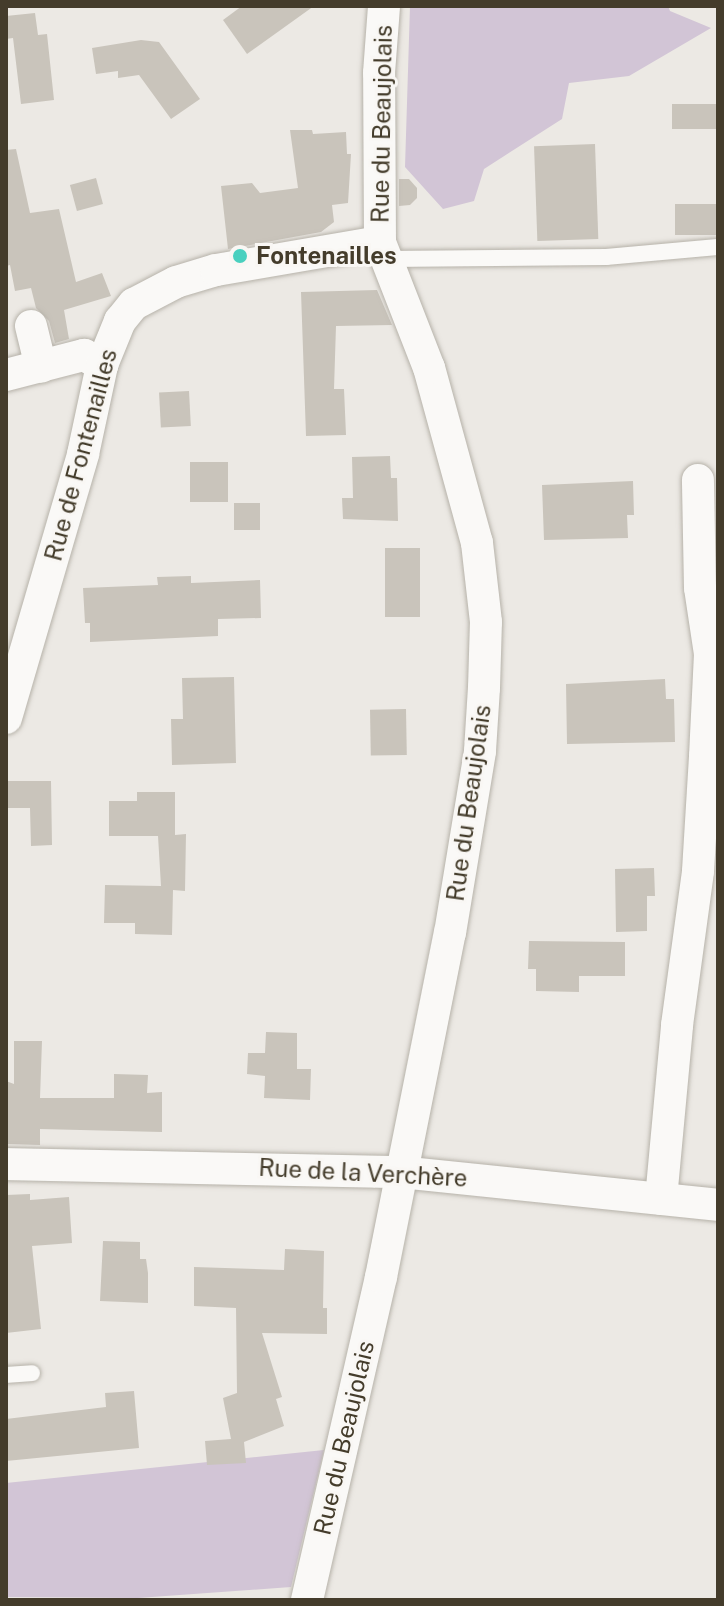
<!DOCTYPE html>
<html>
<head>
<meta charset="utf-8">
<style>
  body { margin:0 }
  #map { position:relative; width:724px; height:1606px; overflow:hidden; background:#ece9e4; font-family:"Public Sans",sans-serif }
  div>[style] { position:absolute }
  .green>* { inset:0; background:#d2c5d6 }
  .building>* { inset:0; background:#c9c4bb; transform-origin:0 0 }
  .roads { filter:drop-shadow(0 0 2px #b6b2a9) drop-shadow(0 0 2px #b6b2a9) }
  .service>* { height:16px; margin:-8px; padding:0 8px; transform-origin:8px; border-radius:8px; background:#faf9f7 }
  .minor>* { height:32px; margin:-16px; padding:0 16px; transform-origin:16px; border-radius:16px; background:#faf9f7 }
  .dots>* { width:22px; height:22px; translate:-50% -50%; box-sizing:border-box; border:4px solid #f9f7f4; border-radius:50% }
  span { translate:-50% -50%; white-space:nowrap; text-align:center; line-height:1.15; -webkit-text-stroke:6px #f9f7f4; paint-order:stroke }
  .street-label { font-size:24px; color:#443c2b }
  .poi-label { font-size:24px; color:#443c2b; font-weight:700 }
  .left { translate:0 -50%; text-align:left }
  .frame { position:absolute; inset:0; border:8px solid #443c2b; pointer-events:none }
</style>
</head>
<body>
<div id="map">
  <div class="green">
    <i style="clip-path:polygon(410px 6px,668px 6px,670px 11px,711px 28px,629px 76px,569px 83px,562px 119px,484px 169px,474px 201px,443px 209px,405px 167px)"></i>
    <i style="clip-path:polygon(324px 1450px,291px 1587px,138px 1598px,6px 1597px,6px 1483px)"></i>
  </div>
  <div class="building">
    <i style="clip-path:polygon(242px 6px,314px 6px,247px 54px,223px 20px)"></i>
    <i style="clip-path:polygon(35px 13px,38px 35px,47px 34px,54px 100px,21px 104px,13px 38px,6px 39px,6px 16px)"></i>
    <i style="clip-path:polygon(141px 40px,159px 42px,200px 99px,171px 119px,139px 75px,118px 78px,118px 71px,96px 74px,92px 48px)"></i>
    <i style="left:718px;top:104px;width:25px;height:46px;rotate:90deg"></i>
    <i style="clip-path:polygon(290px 130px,312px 130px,313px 134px,346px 132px,347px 154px,351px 154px,348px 203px,332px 205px,334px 222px,321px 232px,228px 249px,221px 186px,252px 183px,260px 193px,298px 188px)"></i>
    <i style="left:595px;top:144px;width:95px;height:61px;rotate:88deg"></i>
    <i style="clip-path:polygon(16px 149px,30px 213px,59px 209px,76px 282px,102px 273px,111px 296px,64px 310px,69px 339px,55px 343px,49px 321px,36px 308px,31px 288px,15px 291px,10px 265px,6px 266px,6px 150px)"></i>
    <i style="left:96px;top:178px;width:27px;height:27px;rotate:75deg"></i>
    <i style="clip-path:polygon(399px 179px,409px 179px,417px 188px,417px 198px,410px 205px,399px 206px)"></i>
    <i style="left:718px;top:204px;width:31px;height:43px;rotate:90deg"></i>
    <i style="clip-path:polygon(377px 290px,392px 325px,336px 326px,334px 389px,344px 389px,346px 435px,306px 436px,301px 292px)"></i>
    <i style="left:189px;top:391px;width:35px;height:30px;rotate:87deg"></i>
    <i style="clip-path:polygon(390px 456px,391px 478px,397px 478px,398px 521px,343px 519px,342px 498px,353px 498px,352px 457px)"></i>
    <i style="left:190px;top:462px;width:38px;height:40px"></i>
    <i style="clip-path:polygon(633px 481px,634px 515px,627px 515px,628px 538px,544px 540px,542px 485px)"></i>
    <i style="left:260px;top:503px;width:27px;height:26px;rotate:90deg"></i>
    <i style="left:385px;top:548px;width:35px;height:69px"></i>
    <i style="clip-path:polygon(191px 576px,191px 583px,260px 580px,261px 618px,218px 619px,218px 636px,90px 642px,90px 623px,85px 623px,83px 588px,158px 585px,157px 577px)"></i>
    <i style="clip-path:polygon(234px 677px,236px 763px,172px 765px,171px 719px,183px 719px,182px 678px)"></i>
    <i style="clip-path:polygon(665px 679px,666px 699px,674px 699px,675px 742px,567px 744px,566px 684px)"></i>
    <i style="left:406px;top:709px;width:46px;height:36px;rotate:89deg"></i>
    <i style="clip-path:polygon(6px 781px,51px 781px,52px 845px,31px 846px,30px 808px,6px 808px)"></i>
    <i style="clip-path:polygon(137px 792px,175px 792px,175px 835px,186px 834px,185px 891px,173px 890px,172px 935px,135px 934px,135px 923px,104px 923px,105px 885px,161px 886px,158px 836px,109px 836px,109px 801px,137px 801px)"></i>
    <i style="clip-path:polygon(654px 868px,655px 896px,647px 896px,647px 931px,616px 932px,615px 869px)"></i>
    <i style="clip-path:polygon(529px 941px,625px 942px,625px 976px,579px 976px,579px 992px,536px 991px,536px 969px,528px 969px)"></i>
    <i style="clip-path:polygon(266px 1032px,297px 1033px,297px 1069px,311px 1069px,310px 1100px,264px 1098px,265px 1076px,247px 1074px,248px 1053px,265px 1053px)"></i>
    <i style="clip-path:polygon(14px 1041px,42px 1041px,40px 1098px,114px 1098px,114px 1074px,148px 1075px,147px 1093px,162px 1092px,162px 1132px,40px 1129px,40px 1145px,6px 1144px,6px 1081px,14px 1084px)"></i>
    <i style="clip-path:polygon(30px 1194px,30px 1200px,69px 1197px,72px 1243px,32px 1246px,41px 1329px,6px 1333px,6px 1195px)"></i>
    <i style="clip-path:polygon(103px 1241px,140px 1242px,140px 1259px,146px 1259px,148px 1273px,148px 1303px,100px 1301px)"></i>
    <i style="clip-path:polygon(285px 1249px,324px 1251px,323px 1308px,327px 1308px,327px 1334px,262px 1333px,282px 1397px,276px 1399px,284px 1426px,244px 1442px,246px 1463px,207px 1465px,205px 1441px,231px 1439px,223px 1398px,237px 1393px,236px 1308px,194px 1306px,194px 1267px,284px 1270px)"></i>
    <i style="clip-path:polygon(134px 1391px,139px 1448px,6px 1461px,6px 1419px,106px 1407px,105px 1393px)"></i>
  </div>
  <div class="roads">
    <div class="service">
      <i style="left:387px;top:259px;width:219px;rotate:-0.5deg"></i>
      <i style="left:606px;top:257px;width:112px;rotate:-5.1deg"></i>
      <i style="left:6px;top:1375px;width:26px;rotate:-4deg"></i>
    </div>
    <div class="minor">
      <i style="left:31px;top:326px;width:42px;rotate:76.3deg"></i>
      <i style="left:6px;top:375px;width:81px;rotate:-14.4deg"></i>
      <i style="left:84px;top:355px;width:21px;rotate:29deg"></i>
      <i style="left:6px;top:718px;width:275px;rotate:-73.7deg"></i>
      <i style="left:83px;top:454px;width:91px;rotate:-77.9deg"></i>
      <i style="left:102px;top:365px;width:48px;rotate:-67.8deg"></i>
      <i style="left:120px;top:321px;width:22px;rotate:-51deg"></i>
      <i style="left:134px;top:304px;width:47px;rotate:-27.6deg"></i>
      <i style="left:176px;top:282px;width:42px;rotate:-16.7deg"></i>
      <i style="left:216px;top:270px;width:166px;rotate:-9.7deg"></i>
      <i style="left:6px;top:1164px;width:394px;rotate:1.2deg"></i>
      <i style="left:400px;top:1172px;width:320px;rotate:5.9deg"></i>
      <i style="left:661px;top:1199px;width:175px;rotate:-84.7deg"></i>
      <i style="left:677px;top:1025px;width:155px;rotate:-82.2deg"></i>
      <i style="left:698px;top:871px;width:115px;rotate:-86.5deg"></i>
      <i style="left:705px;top:756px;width:102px;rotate:-87.2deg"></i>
      <i style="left:710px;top:654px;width:67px;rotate:-98.6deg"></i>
      <i style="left:700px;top:588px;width:108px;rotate:-91.1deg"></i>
      <i style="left:307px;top:1600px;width:331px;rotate:-77.1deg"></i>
      <i style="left:381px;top:1277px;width:351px;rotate:-78.7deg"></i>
      <i style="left:450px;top:933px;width:184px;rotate:-80.6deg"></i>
      <i style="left:480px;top:751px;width:63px;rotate:-86.4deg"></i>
      <i style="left:484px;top:688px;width:66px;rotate:-88.3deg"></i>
      <i style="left:486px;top:622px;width:80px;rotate:-96.5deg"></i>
      <i style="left:477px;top:543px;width:181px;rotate:-105.3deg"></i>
      <i style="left:429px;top:368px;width:135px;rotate:-111.3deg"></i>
      <i style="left:380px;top:242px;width:169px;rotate:-90.3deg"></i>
      <i style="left:379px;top:73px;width:67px;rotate:-85.7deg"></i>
    </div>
  </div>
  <div class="dots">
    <i style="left:240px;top:256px;background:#49d0bf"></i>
  </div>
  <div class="street-label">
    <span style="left:382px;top:124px;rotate:-89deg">Rue du Beaujolais</span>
    <span style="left:81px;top:455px;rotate:-75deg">Rue de Fontenailles</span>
    <span style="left:469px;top:803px;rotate:-82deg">Rue du Beaujolais</span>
    <span style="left:363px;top:1173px;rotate:3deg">Rue de la Verchère</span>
    <span style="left:344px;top:1438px;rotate:-77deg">Rue du Beaujolais</span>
  </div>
  <div class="poi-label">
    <span class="left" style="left:256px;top:256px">Fontenailles</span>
  </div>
  <div class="frame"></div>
</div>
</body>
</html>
